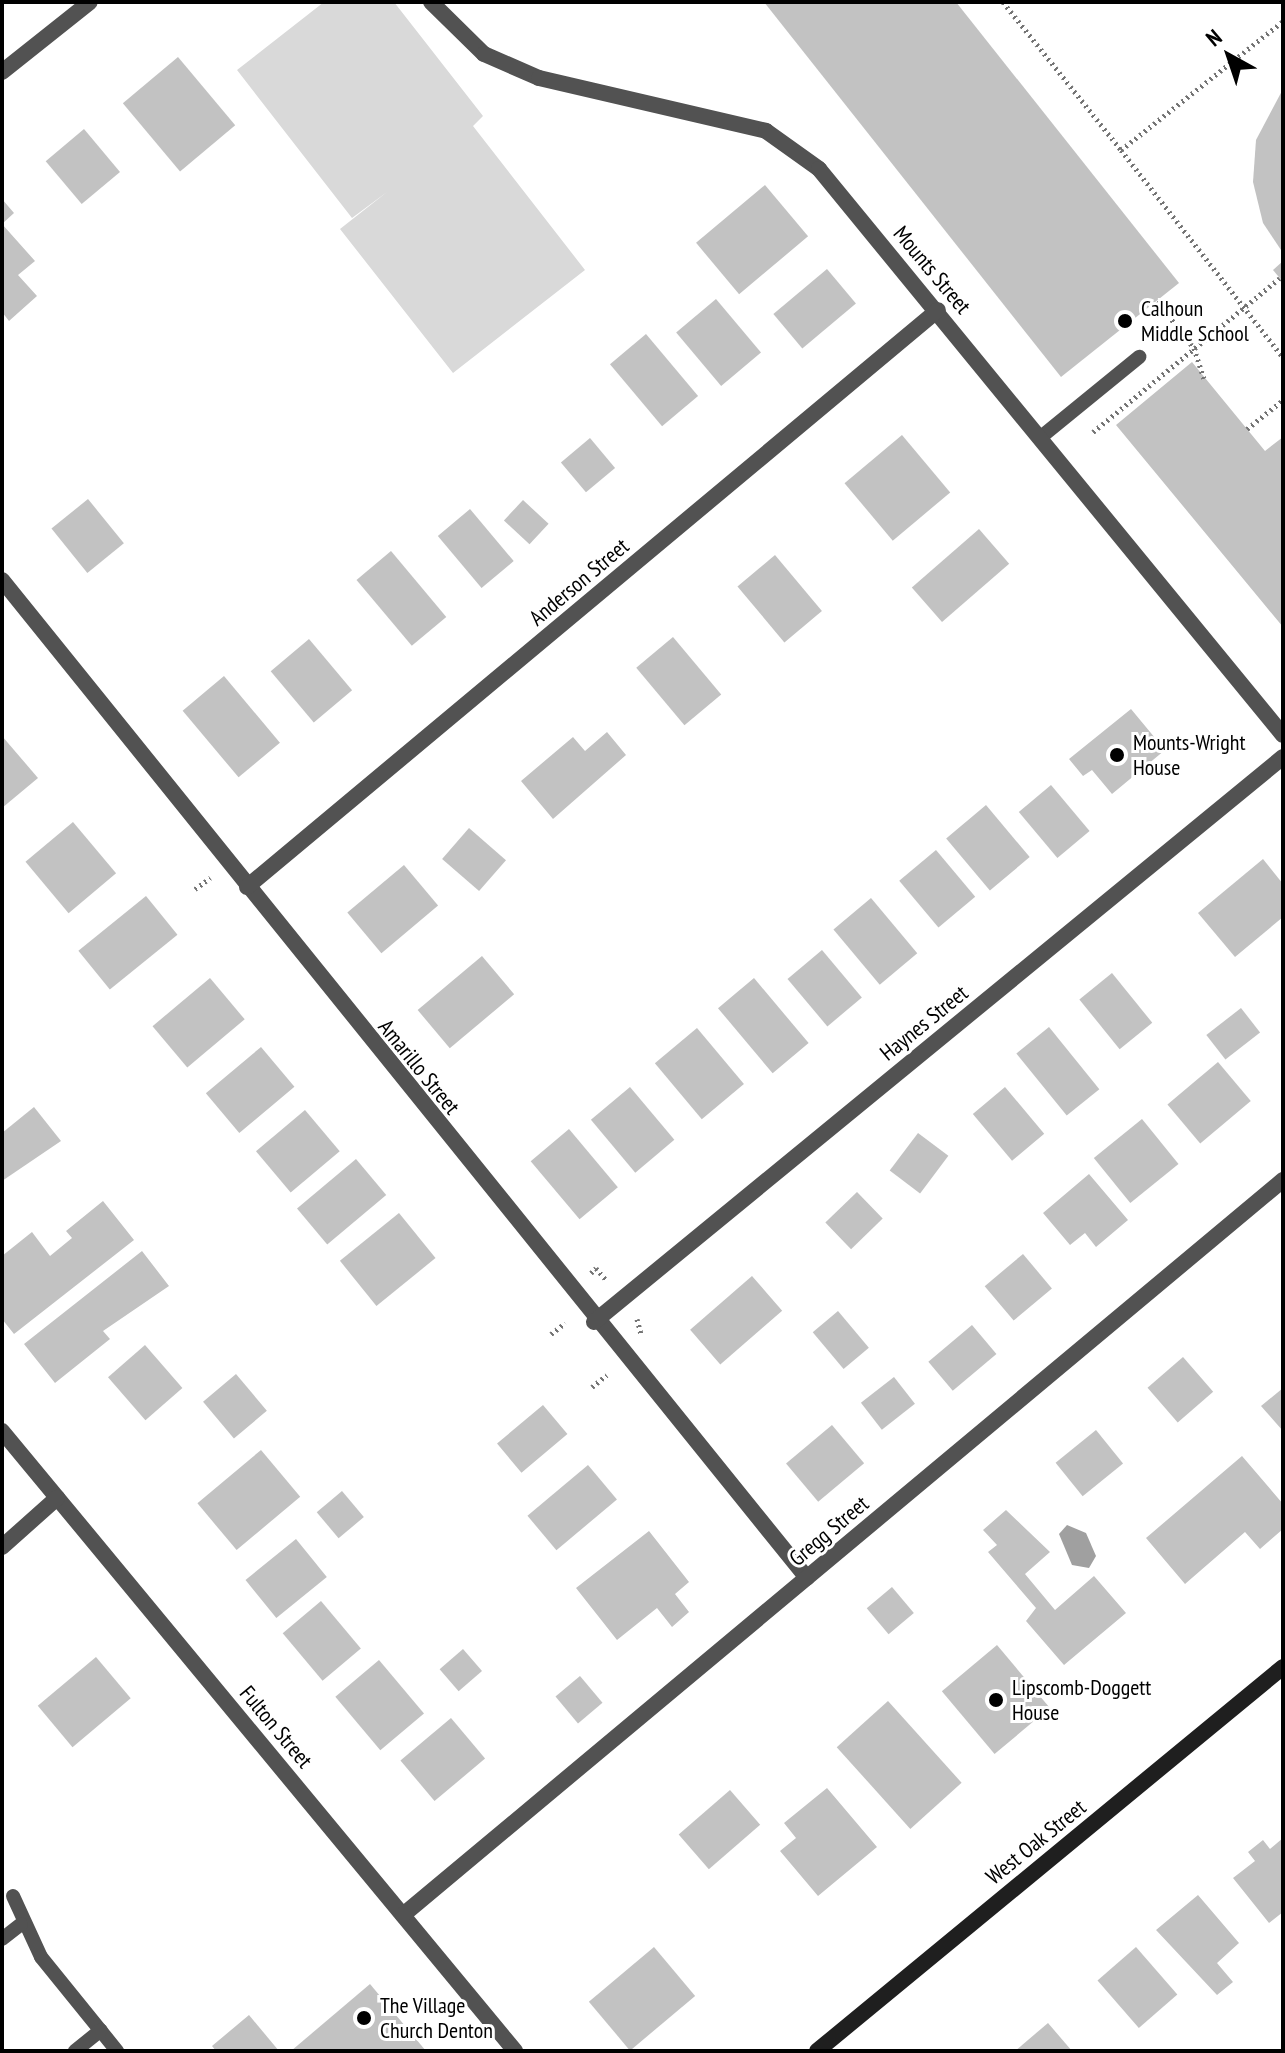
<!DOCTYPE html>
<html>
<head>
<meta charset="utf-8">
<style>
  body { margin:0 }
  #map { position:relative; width:1285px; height:2053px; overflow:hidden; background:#fff; font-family:"PT Sans Narrow",sans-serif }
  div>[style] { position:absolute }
  .green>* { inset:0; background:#d9d9d9 }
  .water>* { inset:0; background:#a0a0a0 }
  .building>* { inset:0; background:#c2c2c2; transform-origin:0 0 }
  .path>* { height:5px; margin-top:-2.5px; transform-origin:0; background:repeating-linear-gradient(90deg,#747474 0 2px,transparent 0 6px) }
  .service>* { height:14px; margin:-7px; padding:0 7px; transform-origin:7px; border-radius:7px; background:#525252 }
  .minor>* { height:16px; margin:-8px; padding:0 8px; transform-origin:8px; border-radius:8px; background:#525252 }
  .tertiary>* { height:16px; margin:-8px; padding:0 8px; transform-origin:8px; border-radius:8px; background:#525252 }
  .secondary>* { height:16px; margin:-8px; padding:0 8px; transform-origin:8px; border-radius:8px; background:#1f1f1f }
  .dots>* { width:22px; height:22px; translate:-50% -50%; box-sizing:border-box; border:4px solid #fff; border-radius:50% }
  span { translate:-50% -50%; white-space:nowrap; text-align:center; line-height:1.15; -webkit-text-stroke:6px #fff; paint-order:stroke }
  .street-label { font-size:22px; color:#000 }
  .poi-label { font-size:22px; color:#000 }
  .left { translate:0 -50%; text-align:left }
  .frame { position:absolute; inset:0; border:4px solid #000; pointer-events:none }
  .north { position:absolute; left:1189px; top:16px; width:80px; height:80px; -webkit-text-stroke:6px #fff; paint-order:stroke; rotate:320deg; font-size:22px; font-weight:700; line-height:32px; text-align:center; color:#000 }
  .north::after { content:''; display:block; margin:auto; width:28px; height:36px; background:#000; clip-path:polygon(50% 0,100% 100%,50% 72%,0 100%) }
</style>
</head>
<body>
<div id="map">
  <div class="green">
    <i style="clip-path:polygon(324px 2px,394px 2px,483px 116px,473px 126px,585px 270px,453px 373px,340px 229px,387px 192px,352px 218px,237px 70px)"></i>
  </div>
  <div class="water">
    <i style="clip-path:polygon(1067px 1525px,1086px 1533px,1096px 1556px,1089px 1568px,1072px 1565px,1059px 1534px)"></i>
  </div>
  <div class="building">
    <i style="clip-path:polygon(764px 2px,956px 2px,1179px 283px,1061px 377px)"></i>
    <i style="left:178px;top:57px;width:89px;height:72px;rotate:50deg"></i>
    <i style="clip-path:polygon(1283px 89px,1283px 253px,1263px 223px,1253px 182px,1256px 140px)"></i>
    <i style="left:84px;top:129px;width:56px;height:50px;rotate:50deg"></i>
    <i style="left:765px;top:185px;width:67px;height:90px;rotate:50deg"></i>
    <i style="clip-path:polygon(2px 199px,14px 213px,2px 224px,35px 261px,18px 275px,37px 296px,9px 321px,2px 312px)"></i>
    <i style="clip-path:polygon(1283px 261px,1283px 282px,1273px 270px)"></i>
    <i style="left:827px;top:269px;width:45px;height:70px;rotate:50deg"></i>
    <i style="left:716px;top:299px;width:70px;height:52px;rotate:50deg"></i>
    <i style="left:646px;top:334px;width:81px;height:47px;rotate:50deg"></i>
    <i style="clip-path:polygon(1192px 362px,1265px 451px,1283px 437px,1283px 627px,1116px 425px)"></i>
    <i style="left:902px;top:435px;width:75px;height:75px;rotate:50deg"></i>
    <i style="left:590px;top:438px;width:39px;height:38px;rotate:50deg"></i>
    <i style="left:88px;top:499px;width:57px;height:47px;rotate:51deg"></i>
    <i style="left:523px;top:500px;width:35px;height:28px;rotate:43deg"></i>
    <i style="left:470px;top:509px;width:68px;height:42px;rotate:50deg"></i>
    <i style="left:979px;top:529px;width:46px;height:89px;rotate:49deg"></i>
    <i style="left:391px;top:551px;width:86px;height:45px;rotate:50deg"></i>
    <i style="left:775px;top:555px;width:73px;height:49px;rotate:50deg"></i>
    <i style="left:673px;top:637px;width:75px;height:48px;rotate:50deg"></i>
    <i style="left:309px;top:639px;width:67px;height:50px;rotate:50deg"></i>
    <i style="left:224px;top:676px;width:87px;height:54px;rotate:50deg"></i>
    <i style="clip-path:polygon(1131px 709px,1165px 750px,1112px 794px,1092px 770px,1083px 776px,1069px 759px)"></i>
    <i style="clip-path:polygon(607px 732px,626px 755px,553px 819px,521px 781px,573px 737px,585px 751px)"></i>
    <i style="clip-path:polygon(2px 736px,38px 778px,2px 808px)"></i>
    <i style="left:1051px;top:785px;width:60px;height:42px;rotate:50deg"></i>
    <i style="left:986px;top:805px;width:68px;height:52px;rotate:50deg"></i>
    <i style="left:73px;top:822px;width:67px;height:62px;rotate:50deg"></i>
    <i style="left:469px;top:828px;width:49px;height:41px;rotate:41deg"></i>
    <i style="left:936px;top:850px;width:61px;height:48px;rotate:50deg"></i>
    <i style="clip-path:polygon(1263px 859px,1283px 884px,1283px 917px,1235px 957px,1198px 913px)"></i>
    <i style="left:404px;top:865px;width:53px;height:74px;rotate:50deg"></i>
    <i style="left:146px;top:896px;width:50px;height:87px;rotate:51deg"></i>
    <i style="left:871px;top:898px;width:72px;height:49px;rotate:50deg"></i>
    <i style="left:822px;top:950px;width:62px;height:45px;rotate:50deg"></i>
    <i style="left:482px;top:956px;width:50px;height:84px;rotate:50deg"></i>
    <i style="left:1112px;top:973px;width:64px;height:42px;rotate:51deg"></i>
    <i style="left:210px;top:978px;width:54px;height:75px;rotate:50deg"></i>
    <i style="left:754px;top:978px;width:85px;height:47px;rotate:50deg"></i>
    <i style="left:1241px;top:1008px;width:31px;height:44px;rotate:52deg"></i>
    <i style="left:1049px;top:1027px;width:80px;height:42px;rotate:51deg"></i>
    <i style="left:697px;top:1028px;width:73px;height:55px;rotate:50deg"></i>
    <i style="left:261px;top:1047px;width:52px;height:72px;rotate:50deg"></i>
    <i style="left:1218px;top:1062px;width:51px;height:66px;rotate:50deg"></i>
    <i style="left:630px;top:1087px;width:69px;height:51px;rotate:50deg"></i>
    <i style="left:1005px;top:1087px;width:61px;height:42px;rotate:50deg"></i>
    <i style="clip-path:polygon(34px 1107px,61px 1141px,2px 1181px,2px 1133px)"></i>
    <i style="left:305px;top:1110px;width:54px;height:64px;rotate:50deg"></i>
    <i style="left:1142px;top:1119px;width:58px;height:62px;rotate:51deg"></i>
    <i style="left:569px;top:1129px;width:76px;height:50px;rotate:50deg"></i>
    <i style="left:918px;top:1133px;width:38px;height:47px;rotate:37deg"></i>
    <i style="left:356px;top:1159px;width:47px;height:77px;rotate:50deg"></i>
    <i style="clip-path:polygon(1089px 1174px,1128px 1220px,1096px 1247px,1085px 1233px,1070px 1245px,1043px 1213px)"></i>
    <i style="left:857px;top:1192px;width:37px;height:44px;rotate:46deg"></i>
    <i style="clip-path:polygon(103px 1201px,134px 1240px,14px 1334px,2px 1319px,2px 1256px,32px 1232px,50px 1256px,72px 1238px,66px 1231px)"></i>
    <i style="left:399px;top:1213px;width:58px;height:76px;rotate:51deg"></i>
    <i style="clip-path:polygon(142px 1251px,169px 1286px,103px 1331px,110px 1339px,55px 1383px,24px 1344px)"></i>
    <i style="left:1023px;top:1254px;width:45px;height:50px;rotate:50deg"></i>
    <i style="left:752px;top:1276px;width:46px;height:82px;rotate:49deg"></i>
    <i style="left:838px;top:1311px;width:48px;height:33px;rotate:50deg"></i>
    <i style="left:972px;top:1325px;width:38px;height:57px;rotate:50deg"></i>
    <i style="left:145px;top:1345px;width:57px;height:49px;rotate:49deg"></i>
    <i style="left:1183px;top:1357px;width:46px;height:47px;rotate:49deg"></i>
    <i style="left:236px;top:1374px;width:48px;height:43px;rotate:50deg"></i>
    <i style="left:894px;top:1377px;width:34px;height:42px;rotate:52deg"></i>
    <i style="clip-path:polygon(1283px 1388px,1283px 1431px,1261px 1406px)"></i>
    <i style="left:543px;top:1405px;width:38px;height:60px;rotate:50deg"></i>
    <i style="left:832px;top:1425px;width:50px;height:60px;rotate:50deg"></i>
    <i style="left:1096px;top:1430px;width:43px;height:52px;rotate:51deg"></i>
    <i style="left:261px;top:1450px;width:61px;height:83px;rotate:50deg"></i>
    <i style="clip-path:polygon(1242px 1456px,1283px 1504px,1283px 1529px,1260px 1549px,1245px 1532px,1185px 1584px,1146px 1538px)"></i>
    <i style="left:588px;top:1465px;width:45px;height:79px;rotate:50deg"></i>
    <i style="left:342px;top:1491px;width:34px;height:33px;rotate:50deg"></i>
    <i style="clip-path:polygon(1006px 1510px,1050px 1552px,1025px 1574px,1055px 1610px,1094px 1576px,1126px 1613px,1064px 1665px,1026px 1621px,1036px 1608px,988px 1552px,997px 1545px,983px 1530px)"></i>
    <i style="clip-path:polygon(649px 1531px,689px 1582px,675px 1594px,689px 1612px,672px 1627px,657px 1608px,617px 1640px,576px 1588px)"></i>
    <i style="left:296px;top:1539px;width:49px;height:65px;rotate:51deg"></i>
    <i style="left:892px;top:1587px;width:34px;height:33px;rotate:50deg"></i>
    <i style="left:321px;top:1601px;width:62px;height:50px;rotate:50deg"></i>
    <i style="left:997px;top:1645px;width:82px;height:72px;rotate:50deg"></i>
    <i style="left:463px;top:1649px;width:29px;height:31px;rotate:49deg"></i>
    <i style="left:96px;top:1657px;width:54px;height:76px;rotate:50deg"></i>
    <i style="left:379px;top:1660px;width:70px;height:57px;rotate:50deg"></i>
    <i style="left:580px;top:1676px;width:35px;height:32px;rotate:50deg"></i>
    <i style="left:888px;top:1701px;width:110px;height:69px;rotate:48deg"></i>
    <i style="left:451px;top:1718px;width:53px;height:66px;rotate:50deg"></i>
    <i style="clip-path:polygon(827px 1788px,877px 1847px,818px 1896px,780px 1851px,796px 1838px,784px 1823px)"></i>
    <i style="left:730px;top:1790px;width:46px;height:68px;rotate:49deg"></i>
    <i style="clip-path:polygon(1283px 1838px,1283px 1912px,1269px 1923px,1233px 1878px,1255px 1861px,1248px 1852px,1263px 1840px,1270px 1849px)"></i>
    <i style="clip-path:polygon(1198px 1895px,1239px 1943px,1217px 1963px,1233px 1982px,1217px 1995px,1156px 1930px)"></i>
    <i style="left:654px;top:1947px;width:64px;height:85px;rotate:50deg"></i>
    <i style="left:1136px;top:1947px;width:63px;height:51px;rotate:49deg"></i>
    <i style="clip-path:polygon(370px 1984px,426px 2051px,291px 2051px)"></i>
    <i style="clip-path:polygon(249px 2015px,279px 2051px,216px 2051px,212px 2046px)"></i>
    <i style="clip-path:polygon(1048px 2023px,1072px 2051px,1015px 2051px)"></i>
  </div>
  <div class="path">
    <i style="left:1003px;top:2px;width:189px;rotate:51.4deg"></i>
    <i style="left:1121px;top:150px;width:207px;rotate:-38.5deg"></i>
    <i style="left:1121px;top:150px;width:263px;rotate:52deg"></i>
    <i style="left:1157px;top:301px;width:60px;rotate:51.8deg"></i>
    <i style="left:1194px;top:348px;width:32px;rotate:72deg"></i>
    <i style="left:1247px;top:429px;width:46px;rotate:-38.9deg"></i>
    <i style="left:1093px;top:432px;width:242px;rotate:-39.5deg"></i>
    <i style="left:195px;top:889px;width:19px;rotate:-36deg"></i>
    <i style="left:591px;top:1273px;width:7px;rotate:-45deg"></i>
    <i style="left:596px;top:1268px;width:16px;rotate:50deg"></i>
    <i style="left:637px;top:1319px;width:16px;rotate:75deg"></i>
    <i style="left:551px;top:1334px;width:18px;rotate:-38deg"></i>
    <i style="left:592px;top:1387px;width:19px;rotate:-39deg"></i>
  </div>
  <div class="service">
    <i style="left:1041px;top:437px;width:127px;rotate:-39.2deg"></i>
    <i style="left:13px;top:1896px;width:67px;rotate:65.3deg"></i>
    <i style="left:41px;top:1957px;width:121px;rotate:51deg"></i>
    <i style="left:2px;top:1939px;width:24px;rotate:-38deg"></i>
    <i style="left:75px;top:2051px;width:33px;rotate:-39deg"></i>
  </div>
  <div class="minor">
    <i style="left:431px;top:2px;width:74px;rotate:44.5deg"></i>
    <i style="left:484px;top:54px;width:60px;rotate:23.6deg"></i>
    <i style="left:539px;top:78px;width:233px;rotate:13.1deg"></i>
    <i style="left:766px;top:131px;width:65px;rotate:35.6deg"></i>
    <i style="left:819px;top:169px;width:732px;rotate:50.66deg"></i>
    <i style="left:2px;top:580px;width:1282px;rotate:51.11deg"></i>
    <i style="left:247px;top:887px;width:900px;rotate:-39.86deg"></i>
    <i style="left:594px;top:1322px;width:891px;rotate:-39.35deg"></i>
    <i style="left:2px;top:1431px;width:805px;rotate:50.39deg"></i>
    <i style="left:2px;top:1547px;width:74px;rotate:-41.7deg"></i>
    <i style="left:403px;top:1915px;width:1147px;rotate:-39.87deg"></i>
  </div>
  <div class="tertiary">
    <i style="left:2px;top:72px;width:112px;rotate:-38.5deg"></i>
  </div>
  <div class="secondary">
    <i style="left:817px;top:2051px;width:604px;rotate:-39.49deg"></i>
  </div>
  <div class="dots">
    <i style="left:1125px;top:321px;background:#000"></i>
    <i style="left:1117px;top:755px;background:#000"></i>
    <i style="left:996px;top:1700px;background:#000"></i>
    <i style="left:364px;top:2018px;background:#000"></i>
  </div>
  <div class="street-label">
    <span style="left:932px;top:270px;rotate:50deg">Mounts Street</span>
    <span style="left:579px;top:582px;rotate:-40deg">Anderson Street</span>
    <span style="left:924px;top:1023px;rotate:-39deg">Haynes Street</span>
    <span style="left:419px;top:1067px;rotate:51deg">Amarillo Street</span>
    <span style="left:829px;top:1531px;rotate:-40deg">Gregg Street</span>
    <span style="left:276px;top:1727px;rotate:50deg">Fulton Street</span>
    <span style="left:1036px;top:1842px;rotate:-39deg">West Oak Street</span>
  </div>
  <div class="poi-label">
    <span class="left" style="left:1141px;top:321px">Calhoun<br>Middle School</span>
    <span class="left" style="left:1133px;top:755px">Mounts-Wright<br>House</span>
    <span class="left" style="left:1012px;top:1700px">Lipscomb-Doggett<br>House</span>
    <span class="left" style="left:380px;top:2018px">The Village<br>Church Denton</span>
  </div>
  <div class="frame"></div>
  <div class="north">N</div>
</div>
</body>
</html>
